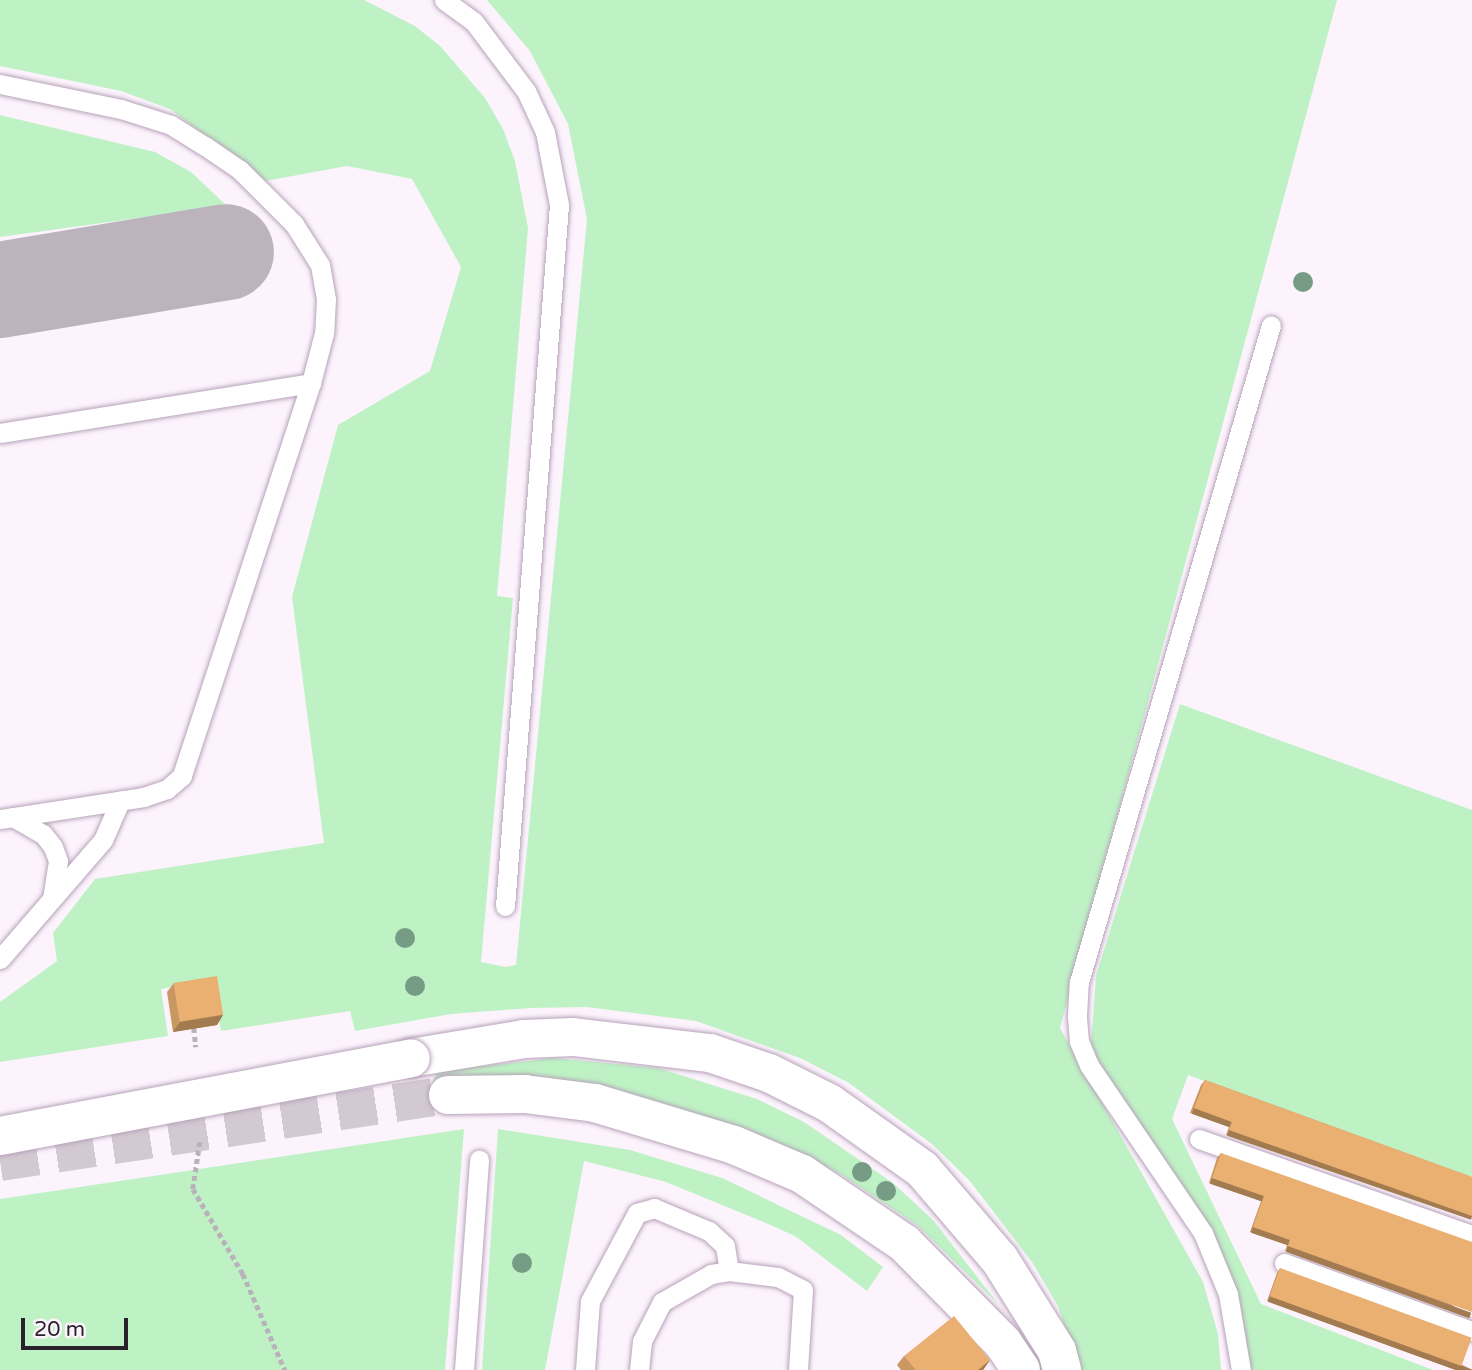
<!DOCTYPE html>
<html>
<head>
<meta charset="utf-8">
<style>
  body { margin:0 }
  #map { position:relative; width:1472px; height:1370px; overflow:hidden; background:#fcf3fd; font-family:"Varela Round",sans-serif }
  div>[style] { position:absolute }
  .green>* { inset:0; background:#bef2c5 }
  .taxiway>* { height:96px; margin:-48px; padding:0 48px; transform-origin:48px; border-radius:48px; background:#bcb3bc }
  .street-tunnel>* { height:38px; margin-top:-19px; transform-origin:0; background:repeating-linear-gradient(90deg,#d2c9d3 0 38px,transparent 0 57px) }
  .path>* { height:4.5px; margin-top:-2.25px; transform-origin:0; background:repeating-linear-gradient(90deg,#bab2bb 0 5px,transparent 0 8.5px) }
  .roads { filter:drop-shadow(0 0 2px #b7a2b9) drop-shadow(0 0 2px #b7a2b9) }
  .lane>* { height:19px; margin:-9.5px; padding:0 9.5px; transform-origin:9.5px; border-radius:9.5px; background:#fff }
  .street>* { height:38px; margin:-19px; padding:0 19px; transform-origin:19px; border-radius:19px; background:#fff }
  .bridges { filter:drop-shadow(0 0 2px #b7a2b9) drop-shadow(0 0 2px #b7a2b9) }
  .street-bridge>* { height:38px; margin:-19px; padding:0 19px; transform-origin:19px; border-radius:19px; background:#fff }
  .trees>* { width:20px; height:20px; margin:-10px; border-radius:50%; background:#769c85 }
  .wall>* { inset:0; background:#c89762 }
  .shaded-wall>* { inset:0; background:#a37b50; transform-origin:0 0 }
  .building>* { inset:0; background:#e9b072; transform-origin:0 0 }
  span { translate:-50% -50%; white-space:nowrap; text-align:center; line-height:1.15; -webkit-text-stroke:6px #fcf3fd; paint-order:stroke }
  .scale { position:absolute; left:21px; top:1318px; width:107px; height:32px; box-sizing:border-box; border:4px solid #2a222b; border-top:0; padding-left:9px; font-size:21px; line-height:24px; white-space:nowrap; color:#2a222b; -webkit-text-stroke:5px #fcf3fd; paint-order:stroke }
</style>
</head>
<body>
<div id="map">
  <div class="green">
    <i style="clip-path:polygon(0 0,364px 0,415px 26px,441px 47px,485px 98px,503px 129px,515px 161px,528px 228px,497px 596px,513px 598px,481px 962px,506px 967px,516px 965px,587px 219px,568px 124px,530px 51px,487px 0,1337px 0,1060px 1028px,1203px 1282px,1218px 1334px,1221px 1370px,1079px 1370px,1058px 1306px,1032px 1262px,969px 1180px,932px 1144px,849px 1083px,800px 1058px,696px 1021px,587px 1007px,531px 1008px,451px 1014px,355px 1031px,350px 1011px,221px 1031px,212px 980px,161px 989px,168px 1036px,0 1062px,0 1002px,57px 961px,53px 933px,95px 879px,324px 843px,292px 597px,338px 425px,430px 371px,461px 267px,412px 179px,347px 166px,265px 181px,170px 109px,121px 91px,0 66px)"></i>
    <i style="clip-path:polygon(0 115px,155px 152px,191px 172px,227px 206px,0 237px)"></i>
    <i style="clip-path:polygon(1180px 704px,1472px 810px,1472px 1177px,1188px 1075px,1172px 1119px,1261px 1304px,1433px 1370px,1246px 1370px,1243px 1321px,1231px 1276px,1202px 1216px,1100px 1069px,1091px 1045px,1096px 976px)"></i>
    <i style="clip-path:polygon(555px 1058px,658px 1068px,757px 1099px,804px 1122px,893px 1183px,933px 1220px,999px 1305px,918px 1226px,839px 1173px,746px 1129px,651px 1101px,431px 1090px,437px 1071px)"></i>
    <i style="clip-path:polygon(464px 1129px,445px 1370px,0 1370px,0 1199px)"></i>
    <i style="clip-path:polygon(498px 1129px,630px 1150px,722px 1178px,841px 1235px,883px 1267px,867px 1291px,795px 1236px,766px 1223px,666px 1182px,584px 1161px,545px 1370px,482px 1370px)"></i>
  </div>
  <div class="taxiway">
    <i style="left:0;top:290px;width:229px;rotate:-9.5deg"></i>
  </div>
  <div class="street-tunnel">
    <i style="left:0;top:1162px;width:453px;rotate:-8.5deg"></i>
  </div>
  <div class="path">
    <i style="left:194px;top:1028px;width:19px;rotate:84deg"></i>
    <i style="left:200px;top:1142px;width:48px;rotate:98.5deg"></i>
    <i style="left:193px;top:1189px;width:99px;rotate:59.5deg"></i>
    <i style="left:243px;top:1274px;width:105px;rotate:66.4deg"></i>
  </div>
  <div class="roads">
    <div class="lane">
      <i style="left:444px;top:0;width:37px;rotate:36deg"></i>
      <i style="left:474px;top:22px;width:86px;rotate:53deg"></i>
      <i style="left:526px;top:91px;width:45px;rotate:65.1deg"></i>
      <i style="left:545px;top:132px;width:74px;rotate:79.1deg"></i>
      <i style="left:559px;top:205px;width:703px;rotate:94.4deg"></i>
      <i style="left:0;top:84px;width:124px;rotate:11.7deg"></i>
      <i style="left:121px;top:109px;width:52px;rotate:17.7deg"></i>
      <i style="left:171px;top:125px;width:40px;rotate:32deg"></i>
      <i style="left:205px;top:146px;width:42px;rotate:34.4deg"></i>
      <i style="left:240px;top:170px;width:76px;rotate:45deg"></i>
      <i style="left:294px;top:224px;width:49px;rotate:57.6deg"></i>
      <i style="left:320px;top:265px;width:35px;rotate:80deg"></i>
      <i style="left:326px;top:299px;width:34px;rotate:93deg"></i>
      <i style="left:324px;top:333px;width:52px;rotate:104.6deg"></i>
      <i style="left:311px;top:383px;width:414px;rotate:108.2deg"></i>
      <i style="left:182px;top:776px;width:20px;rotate:139deg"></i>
      <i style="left:167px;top:789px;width:24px;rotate:161deg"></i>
      <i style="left:144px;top:797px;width:146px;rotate:171.3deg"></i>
      <i style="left:0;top:433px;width:315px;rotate:-9.1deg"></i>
      <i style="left:13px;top:817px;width:34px;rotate:30deg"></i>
      <i style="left:43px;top:834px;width:16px;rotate:52deg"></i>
      <i style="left:53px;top:847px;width:15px;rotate:70deg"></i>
      <i style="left:58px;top:861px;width:37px;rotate:99deg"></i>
      <i style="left:0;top:959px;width:157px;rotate:-49.1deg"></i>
      <i style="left:103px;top:840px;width:43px;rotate:-66.4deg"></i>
      <i style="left:1199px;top:1139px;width:289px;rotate:19.4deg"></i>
      <i style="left:1284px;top:1263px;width:200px;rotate:19.9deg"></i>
      <i style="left:464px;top:1370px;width:211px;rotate:-85.9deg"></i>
      <i style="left:585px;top:1370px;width:69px;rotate:-85.9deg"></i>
      <i style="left:590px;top:1301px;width:100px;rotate:-61.9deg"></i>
      <i style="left:637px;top:1213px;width:18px;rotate:-16deg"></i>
      <i style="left:654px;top:1208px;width:60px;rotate:22.7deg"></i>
      <i style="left:709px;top:1231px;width:22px;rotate:43deg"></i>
      <i style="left:725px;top:1246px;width:25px;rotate:81deg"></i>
      <i style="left:639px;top:1370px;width:29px;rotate:-84deg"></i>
      <i style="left:642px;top:1341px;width:44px;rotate:-62.9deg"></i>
      <i style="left:662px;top:1302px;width:56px;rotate:-29.7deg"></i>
      <i style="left:711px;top:1274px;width:18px;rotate:-9deg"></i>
      <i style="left:729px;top:1271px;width:49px;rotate:7deg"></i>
      <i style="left:778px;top:1277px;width:28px;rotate:27deg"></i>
      <i style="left:803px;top:1290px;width:80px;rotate:93.6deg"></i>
      <i style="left:1241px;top:1370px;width:77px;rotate:-99.7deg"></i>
      <i style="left:1228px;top:1294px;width:66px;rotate:-112.3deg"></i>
      <i style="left:1203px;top:1233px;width:203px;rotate:-124.2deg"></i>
      <i style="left:1089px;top:1065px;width:26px;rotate:-113deg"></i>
      <i style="left:1079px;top:1041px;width:25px;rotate:-95deg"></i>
      <i style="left:1077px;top:1016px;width:34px;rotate:-87deg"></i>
      <i style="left:1079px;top:982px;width:684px;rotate:-73.71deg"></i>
    </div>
    <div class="street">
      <i style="left:411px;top:1058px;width:115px;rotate:-9.5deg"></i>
      <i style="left:524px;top:1039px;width:49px;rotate:-2.3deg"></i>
      <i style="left:573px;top:1037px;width:138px;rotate:6.7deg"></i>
      <i style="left:710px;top:1053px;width:62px;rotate:18.7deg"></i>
      <i style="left:769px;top:1073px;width:67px;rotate:26.6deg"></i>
      <i style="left:829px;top:1103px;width:114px;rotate:35.4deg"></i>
      <i style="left:922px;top:1169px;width:120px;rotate:49.4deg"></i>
      <i style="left:1000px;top:1260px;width:107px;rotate:57.9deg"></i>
      <i style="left:1057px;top:1351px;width:20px;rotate:75deg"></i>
      <i style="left:448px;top:1095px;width:77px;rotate:-0.7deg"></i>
      <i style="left:525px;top:1094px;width:71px;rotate:7.3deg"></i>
      <i style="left:595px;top:1103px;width:145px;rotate:16.8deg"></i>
      <i style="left:734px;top:1145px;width:74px;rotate:23.1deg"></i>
      <i style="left:802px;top:1174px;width:123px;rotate:34.1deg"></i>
      <i style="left:904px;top:1243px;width:141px;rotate:45.3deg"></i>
      <i style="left:1003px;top:1343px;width:32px;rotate:56deg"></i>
    </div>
  </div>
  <div class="bridges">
    <div class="street-bridge">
      <i style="left:0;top:1136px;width:418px;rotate:-10.7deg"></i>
    </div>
  </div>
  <div class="trees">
    <i style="left:1303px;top:282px"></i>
    <i style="left:405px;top:938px"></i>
    <i style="left:415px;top:986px"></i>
    <i style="left:862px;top:1172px"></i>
    <i style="left:886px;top:1191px"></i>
    <i style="left:522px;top:1263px"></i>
  </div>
  <div class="wall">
    <i style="clip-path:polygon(174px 983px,223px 1015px,217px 1025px,173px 1032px,167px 992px)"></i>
    <i style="clip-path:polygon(1205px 1080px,1472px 1177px,1226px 1135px,1229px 1127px,1190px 1113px,1201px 1085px)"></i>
    <i style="clip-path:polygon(1221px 1153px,1472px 1318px,1285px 1251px,1287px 1245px,1250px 1232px,1261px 1201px,1209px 1183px,1217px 1158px)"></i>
    <i style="clip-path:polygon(1280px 1268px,1472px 1370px,1456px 1370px,1267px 1301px,1277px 1273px)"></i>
    <i style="clip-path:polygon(904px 1356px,990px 1360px,983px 1370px,901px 1370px,897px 1365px)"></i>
  </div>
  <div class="shaded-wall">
    <i style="clip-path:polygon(223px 1015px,217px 1025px,173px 1032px,180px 1022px)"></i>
    <i style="left:1194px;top:1108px;width:40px;height:6px;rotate:20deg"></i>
    <i style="left:1229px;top:1130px;width:258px;height:6px;rotate:19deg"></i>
    <i style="left:1212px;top:1178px;width:55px;height:6px;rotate:19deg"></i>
    <i style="left:1253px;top:1227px;width:39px;height:6px;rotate:19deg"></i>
    <i style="left:1288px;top:1246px;width:195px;height:6px;rotate:20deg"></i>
    <i style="left:1270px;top:1296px;width:215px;height:6px;rotate:20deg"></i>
    <i style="clip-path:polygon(990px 1360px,983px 1370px,978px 1370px)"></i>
  </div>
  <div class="building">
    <i style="left:217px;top:976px;width:39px;height:44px;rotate:81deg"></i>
    <i style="clip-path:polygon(1205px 1080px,1472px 1177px,1472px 1216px,1229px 1130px,1232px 1122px,1194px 1108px)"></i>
    <i style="clip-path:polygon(1221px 1153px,1472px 1242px,1472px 1312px,1288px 1246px,1290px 1240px,1253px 1227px,1264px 1196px,1212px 1178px)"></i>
    <i style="left:1280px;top:1268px;width:204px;height:30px;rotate:20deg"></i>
    <i style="clip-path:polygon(954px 1316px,990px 1360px,978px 1370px,916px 1370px,904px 1356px)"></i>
  </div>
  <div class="scale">20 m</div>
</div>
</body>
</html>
